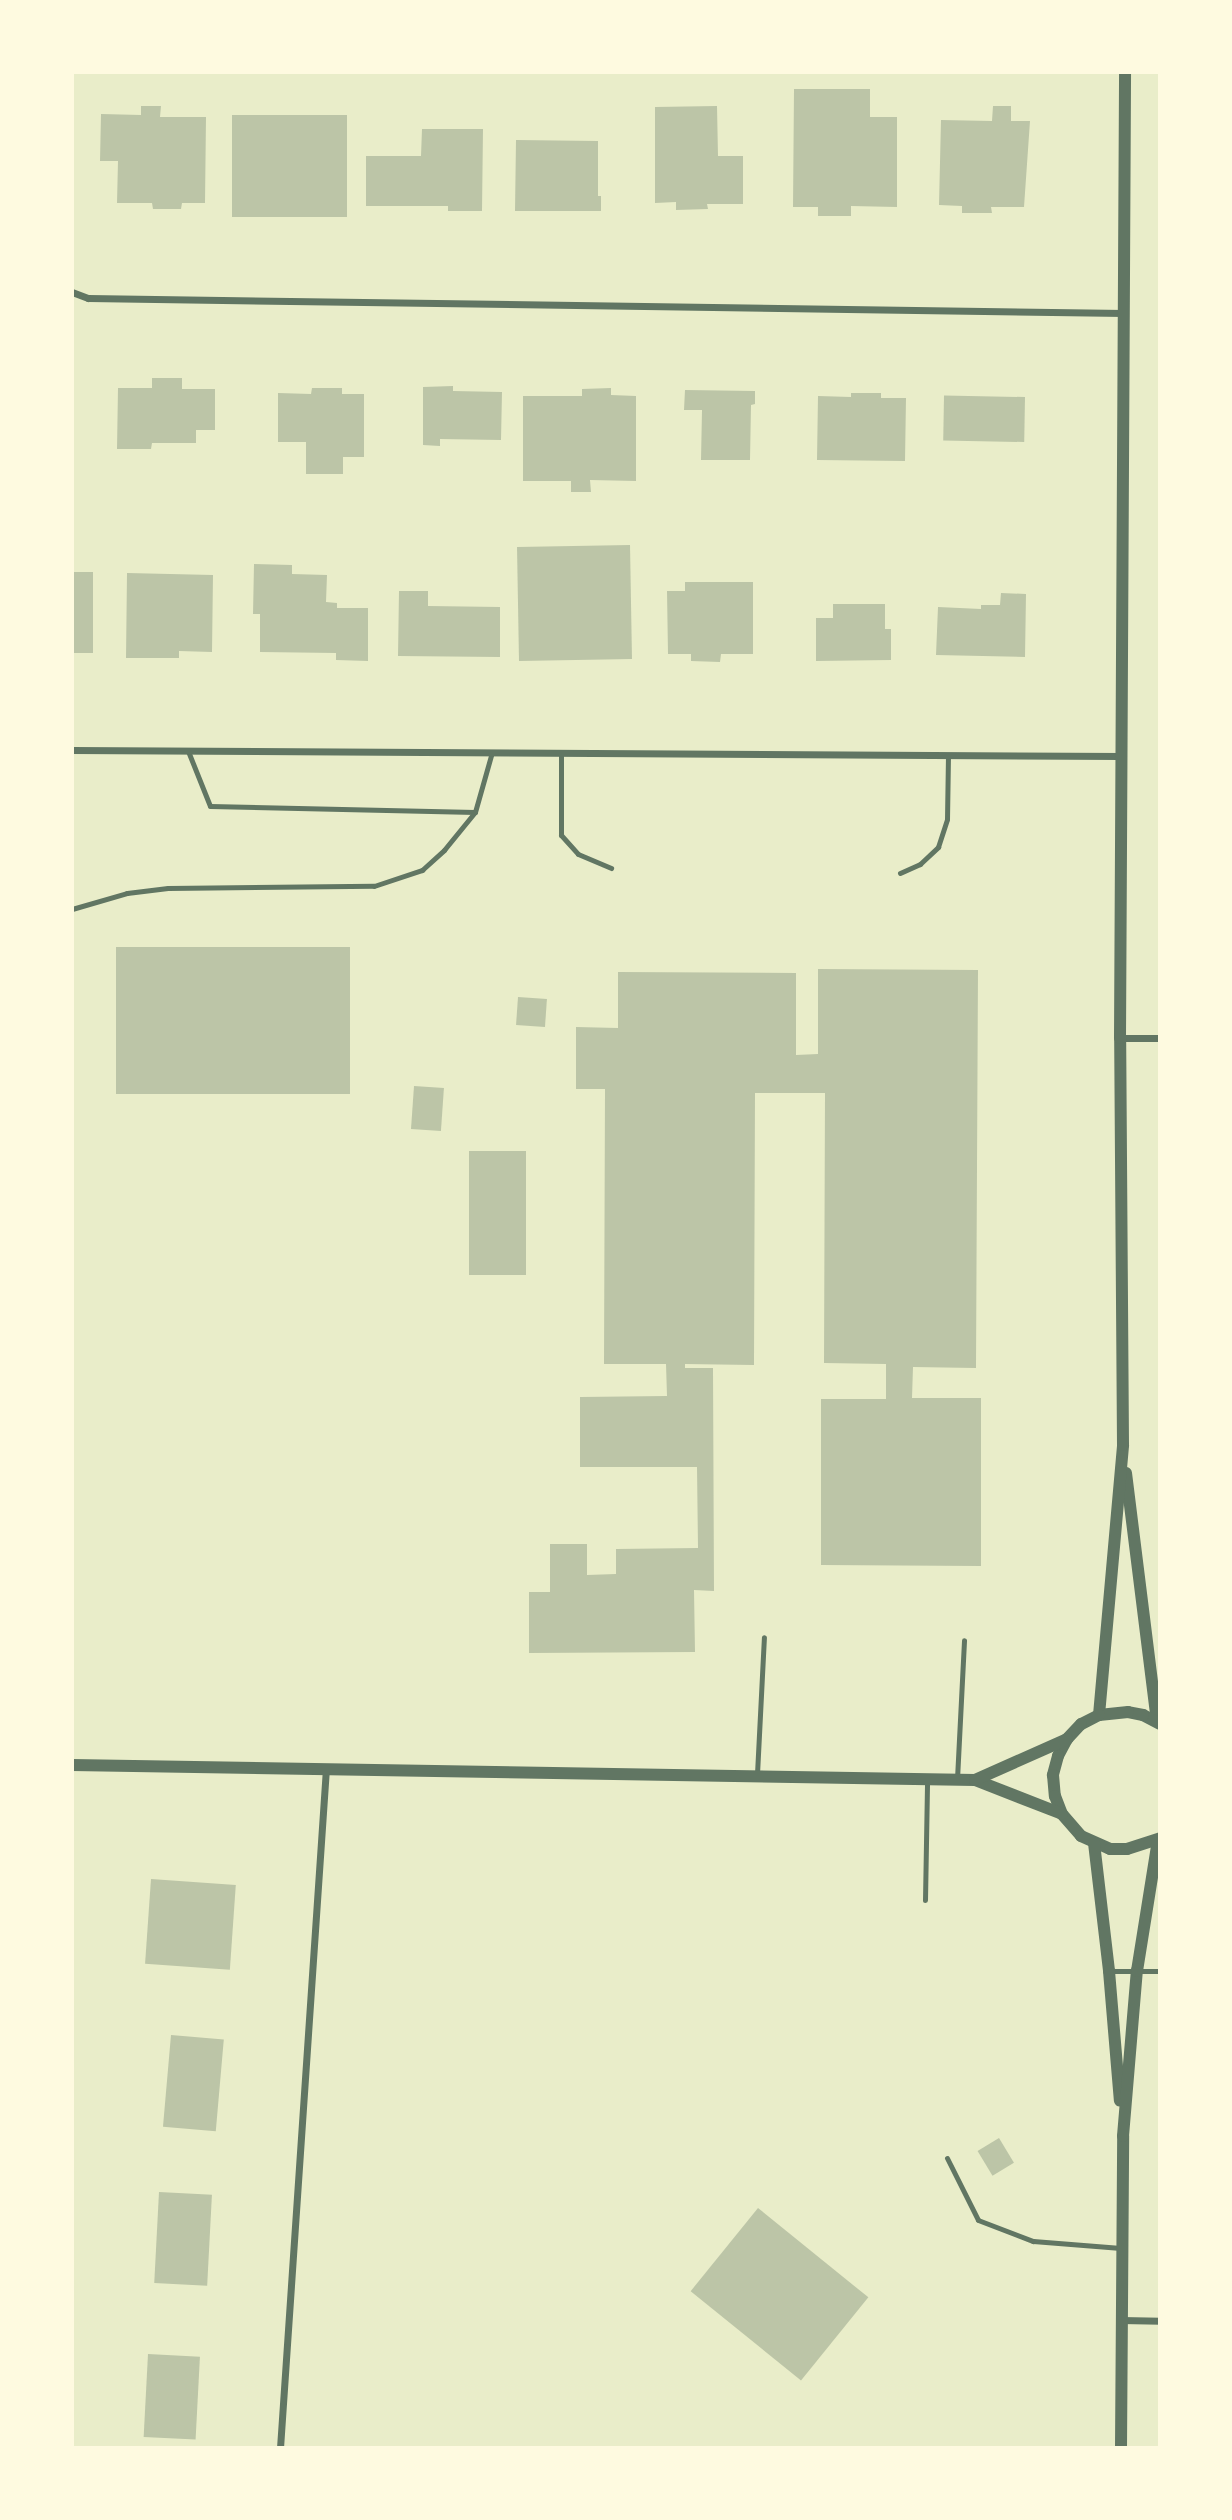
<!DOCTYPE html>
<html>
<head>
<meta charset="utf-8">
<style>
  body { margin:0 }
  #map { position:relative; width:1232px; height:2520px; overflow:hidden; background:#e9edc9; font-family:Jost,sans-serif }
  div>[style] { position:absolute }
  .building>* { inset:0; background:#bcc5a7; transform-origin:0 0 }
  .service>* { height:5px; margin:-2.5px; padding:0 2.5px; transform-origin:2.5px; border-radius:2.5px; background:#617663 }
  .minor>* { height:7px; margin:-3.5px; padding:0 3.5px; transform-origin:3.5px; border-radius:3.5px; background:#617663 }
  .tertiary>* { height:12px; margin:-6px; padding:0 6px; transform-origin:6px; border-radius:6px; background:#617663 }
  span { translate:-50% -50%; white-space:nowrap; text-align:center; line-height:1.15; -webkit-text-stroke:5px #fefae0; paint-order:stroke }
  .frame { position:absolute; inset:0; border:74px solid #fefae0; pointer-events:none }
</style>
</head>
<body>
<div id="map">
  <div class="building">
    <i style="clip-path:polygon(794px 89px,870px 89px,870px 117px,897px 117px,897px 207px,851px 206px,851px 216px,818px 216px,818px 207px,793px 207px)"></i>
    <i style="clip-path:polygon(141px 106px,161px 106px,160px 117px,206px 117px,205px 203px,182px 203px,181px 209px,153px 209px,152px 203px,117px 203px,118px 161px,100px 161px,101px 114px,141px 115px)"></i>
    <i style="clip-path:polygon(717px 106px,718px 156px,743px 156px,743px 204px,707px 204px,708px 209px,676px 210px,676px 202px,655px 203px,655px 107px)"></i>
    <i style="clip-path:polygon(993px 106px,1011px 106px,1011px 121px,1030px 121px,1024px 207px,991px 207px,992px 213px,962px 213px,962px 206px,939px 205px,941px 120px,992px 121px)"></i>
    <i style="left:232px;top:115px;width:115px;height:102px"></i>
    <i style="clip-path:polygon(422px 129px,483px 129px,482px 211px,448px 211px,448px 206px,366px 206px,366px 156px,421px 156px)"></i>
    <i style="clip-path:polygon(516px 140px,598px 141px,598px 196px,601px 196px,601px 211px,515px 211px)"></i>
    <i style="clip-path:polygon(152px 378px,182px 378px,182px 389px,215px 389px,215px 430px,196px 430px,196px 443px,152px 443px,151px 449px,117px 449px,118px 388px,152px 388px)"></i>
    <i style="clip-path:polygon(453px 386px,453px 391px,502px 392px,501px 440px,440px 439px,440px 446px,423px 445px,423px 387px)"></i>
    <i style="clip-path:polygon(312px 388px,342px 388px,342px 394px,364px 394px,364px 457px,343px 457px,343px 474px,306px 474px,306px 442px,278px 442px,278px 393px,311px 394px)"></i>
    <i style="clip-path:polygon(611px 388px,611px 395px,636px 396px,636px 481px,590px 480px,591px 492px,571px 492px,571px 481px,523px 481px,523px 396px,582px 396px,582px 389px)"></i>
    <i style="clip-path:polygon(685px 390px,755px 391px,755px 404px,751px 405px,750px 460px,701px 460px,702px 410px,684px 410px)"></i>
    <i style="clip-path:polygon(851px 393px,881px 393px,881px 398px,906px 398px,905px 461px,817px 460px,818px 396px,851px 397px)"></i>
    <i style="left:1025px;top:397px;width:45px;height:81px;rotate:91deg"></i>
    <i style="left:630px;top:545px;width:114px;height:113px;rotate:89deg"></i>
    <i style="clip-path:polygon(254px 564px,292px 565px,292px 574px,327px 575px,326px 602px,337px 603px,337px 608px,368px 608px,368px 661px,336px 660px,336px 653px,260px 652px,260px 614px,253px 614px)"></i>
    <i style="left:93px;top:572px;width:81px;height:21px;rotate:90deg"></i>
    <i style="clip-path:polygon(127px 573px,213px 575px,212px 652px,179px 651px,179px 658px,126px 658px)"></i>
    <i style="clip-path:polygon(685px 582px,753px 582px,753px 654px,721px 654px,720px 662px,691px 661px,691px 654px,668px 654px,667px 591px,685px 591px)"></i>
    <i style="clip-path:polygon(399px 591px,428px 591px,428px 606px,500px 607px,500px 657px,398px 656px)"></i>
    <i style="clip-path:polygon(1001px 593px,1026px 594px,1025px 657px,936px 655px,938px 607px,981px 609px,981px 605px,1000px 605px)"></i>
    <i style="clip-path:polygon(833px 604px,885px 604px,885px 629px,891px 629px,891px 660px,816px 661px,816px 618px,833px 618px)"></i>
    <i style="left:350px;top:947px;width:147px;height:234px;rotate:90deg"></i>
    <i style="clip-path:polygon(818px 969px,978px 970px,976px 1368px,913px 1367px,912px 1398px,981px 1398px,981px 1566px,821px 1565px,821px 1399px,886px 1399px,886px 1364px,824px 1363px,825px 1093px,755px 1093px,754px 1365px,685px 1364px,685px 1368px,713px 1368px,714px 1591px,694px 1590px,695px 1652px,529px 1653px,529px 1592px,550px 1592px,550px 1544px,587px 1544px,587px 1575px,616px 1574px,616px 1549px,698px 1548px,697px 1467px,580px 1467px,580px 1397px,667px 1396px,666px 1364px,604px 1364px,605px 1089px,576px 1089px,576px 1027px,618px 1028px,618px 972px,796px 973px,796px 1055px,818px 1054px)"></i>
    <i style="left:518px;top:997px;width:29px;height:28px;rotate:4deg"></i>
    <i style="left:414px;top:1086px;width:30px;height:43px;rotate:4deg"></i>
    <i style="left:469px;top:1151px;width:57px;height:124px"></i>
    <i style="left:151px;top:1879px;width:85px;height:85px;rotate:4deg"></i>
    <i style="left:171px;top:2035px;width:53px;height:92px;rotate:5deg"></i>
    <i style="left:999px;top:2138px;width:29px;height:25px;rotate:59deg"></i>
    <i style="left:159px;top:2192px;width:53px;height:91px;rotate:3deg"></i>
    <i style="left:758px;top:2208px;width:142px;height:107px;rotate:39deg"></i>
    <i style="left:148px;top:2354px;width:52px;height:83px;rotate:3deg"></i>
  </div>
  <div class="service">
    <i style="left:188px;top:751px;width:59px;rotate:68.2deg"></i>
    <i style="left:210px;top:806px;width:265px;rotate:1.3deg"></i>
    <i style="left:475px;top:812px;width:62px;rotate:-74.2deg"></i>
    <i style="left:561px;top:753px;width:82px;rotate:90deg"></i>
    <i style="left:561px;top:835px;width:25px;rotate:48deg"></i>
    <i style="left:578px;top:854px;width:36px;rotate:23deg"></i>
    <i style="left:900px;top:873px;width:22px;rotate:-24deg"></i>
    <i style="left:920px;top:864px;width:25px;rotate:-43deg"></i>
    <i style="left:938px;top:847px;width:29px;rotate:-72deg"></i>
    <i style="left:947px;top:819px;width:64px;rotate:-89.1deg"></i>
    <i style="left:72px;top:909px;width:57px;rotate:-16.2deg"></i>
    <i style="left:127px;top:893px;width:41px;rotate:-7deg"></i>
    <i style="left:168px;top:888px;width:206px;rotate:-0.6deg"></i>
    <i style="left:374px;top:886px;width:51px;rotate:-18.4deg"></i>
    <i style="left:422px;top:870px;width:30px;rotate:-42deg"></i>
    <i style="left:444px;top:850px;width:49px;rotate:-50.8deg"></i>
    <i style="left:757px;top:1774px;width:137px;rotate:-87.1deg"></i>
    <i style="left:957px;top:1779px;width:139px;rotate:-87.1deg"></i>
    <i style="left:925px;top:1900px;width:119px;rotate:-89deg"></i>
    <i style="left:1109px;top:1971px;width:51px"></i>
    <i style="left:947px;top:2158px;width:69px;rotate:63.4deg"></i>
    <i style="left:978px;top:2220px;width:59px;rotate:20.9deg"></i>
    <i style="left:1033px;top:2241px;width:88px;rotate:4.5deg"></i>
  </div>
  <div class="minor">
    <i style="left:72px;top:292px;width:17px;rotate:21deg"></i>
    <i style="left:88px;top:298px;width:1036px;rotate:0.83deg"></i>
    <i style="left:72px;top:750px;width:1049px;rotate:0.33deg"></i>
    <i style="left:1120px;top:1038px;width:40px"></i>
    <i style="left:1121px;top:2320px;width:39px;rotate:1deg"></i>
    <i style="left:280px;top:2448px;width:682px;rotate:-86.13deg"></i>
  </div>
  <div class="tertiary">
    <i style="left:1126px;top:1473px;width:250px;rotate:82.9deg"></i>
    <i style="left:1099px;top:1715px;width:271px;rotate:-84.9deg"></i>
    <i style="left:1123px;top:1445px;width:407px;rotate:-90.4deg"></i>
    <i style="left:1120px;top:1038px;width:966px;rotate:-89.7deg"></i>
    <i style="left:1160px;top:1724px;width:19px;rotate:-152deg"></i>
    <i style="left:1143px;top:1715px;width:15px;rotate:-169deg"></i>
    <i style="left:1128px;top:1712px;width:29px;rotate:174deg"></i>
    <i style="left:1099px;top:1715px;width:20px;rotate:153deg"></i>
    <i style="left:1081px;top:1724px;width:21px;rotate:133deg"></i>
    <i style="left:1067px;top:1739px;width:19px;rotate:118deg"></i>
    <i style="left:1058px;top:1756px;width:20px;rotate:105deg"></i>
    <i style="left:1053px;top:1775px;width:21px;rotate:85deg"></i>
    <i style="left:1055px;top:1796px;width:19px;rotate:69deg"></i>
    <i style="left:1062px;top:1814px;width:29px;rotate:49deg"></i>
    <i style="left:1081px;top:1836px;width:32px;rotate:24deg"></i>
    <i style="left:1110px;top:1849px;width:17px"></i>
    <i style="left:1127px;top:1849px;width:35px;rotate:-18deg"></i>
    <i style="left:72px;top:1765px;width:903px;rotate:0.95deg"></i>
    <i style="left:975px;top:1780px;width:93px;rotate:21.3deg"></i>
    <i style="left:975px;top:1780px;width:101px;rotate:-24deg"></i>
    <i style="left:1094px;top:1843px;width:129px;rotate:83.3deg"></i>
    <i style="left:1109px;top:1971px;width:130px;rotate:85.2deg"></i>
    <i style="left:1121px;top:2448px;width:312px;rotate:-89.6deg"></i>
    <i style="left:1123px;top:2136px;width:166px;rotate:-85.2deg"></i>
    <i style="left:1137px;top:1971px;width:133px;rotate:-80.9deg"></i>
  </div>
  <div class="frame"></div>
</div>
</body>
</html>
